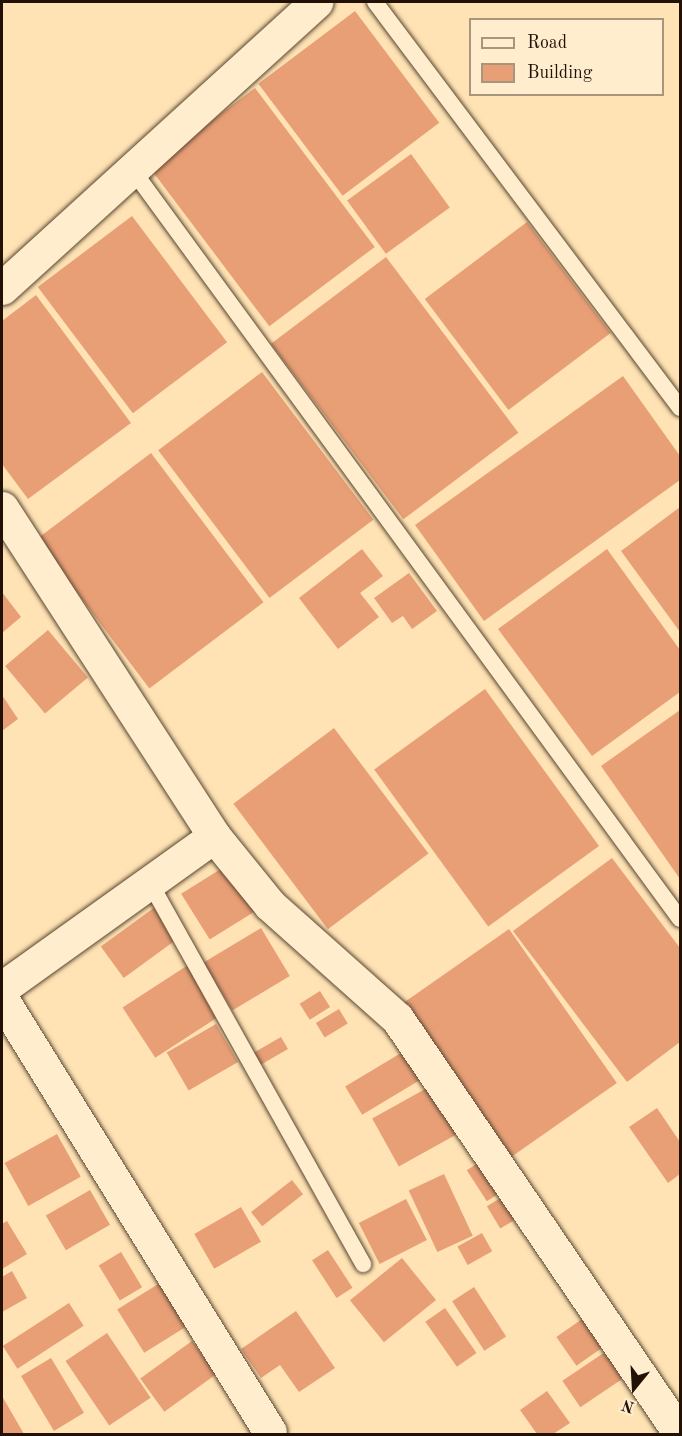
<!DOCTYPE html>
<html>
<head>
<meta charset="utf-8">
<style>
  body { margin:0 }
  #map { position:relative; width:682px; height:1436px; overflow:hidden; background:#ffe3b4; font-family:"Old Standard TT",serif }
  div>[style] { position:absolute }
  .building>* { inset:0; background:#e89f76; transform-origin:0 0 }
  .roads { filter:drop-shadow(0 0 2px #594632) drop-shadow(0 0 2px #594632) }
  .service>* { height:16px; margin:-8px; padding:0 8px; transform-origin:8px; border-radius:8px; background:#ffedce }
  .minor>* { height:33px; margin:-16.5px; padding:0 16.5px; transform-origin:16.5px; border-radius:16.5px; background:#ffedce }
  span { translate:-50% -50%; white-space:nowrap; text-align:center; line-height:1.15; -webkit-text-stroke:5px #ffedce; paint-order:stroke }
  .frame { position:absolute; inset:0; border:3px solid #221107; pointer-events:none }
  .legend { position:absolute; left:469px; top:18px; width:195px; height:78px; box-sizing:border-box; background:#ffedce; border:2px solid #a7957e; margin:0; padding:8px 10px; list-style:none; font-size:18px; color:#221107 }
  .legend li { display:flex; align-items:center; gap:12px; height:30px }
  .legend b { width:30px; border:2px solid #a7957e }
  .north { position:absolute; left:604px; top:1358px; width:60px; height:60px; -webkit-text-stroke:4px #ffedce; paint-order:stroke; rotate:198deg; font-size:16px; font-weight:700; line-height:24px; text-align:center; color:#221107 }
  .north::after { content:''; display:block; margin:auto; width:21px; height:27px; background:#221107; clip-path:polygon(50% 0,100% 100%,50% 72%,0 100%) }
</style>
</head>
<body>
<div id="map">
  <div class="building">
    <i style="left:355px;top:11px;width:140px;height:121px;rotate:53deg"></i>
    <i style="left:255px;top:88px;width:199px;height:132px;rotate:53deg"></i>
    <i style="left:411px;top:154px;width:66px;height:79px;rotate:54deg"></i>
    <i style="left:132px;top:216px;width:158px;height:118px;rotate:53deg"></i>
    <i style="left:527px;top:222px;width:139px;height:128px;rotate:53deg"></i>
    <i style="left:386px;top:257px;width:220px;height:144px;rotate:53deg"></i>
    <i style="clip-path:polygon(36px 295px,131px 423px,28px 499px,2px 464px,2px 321px)"></i>
    <i style="left:262px;top:372px;width:185px;height:130px;rotate:53deg"></i>
    <i style="clip-path:polygon(623px 376px,680px 456px,680px 480px,484px 621px,415px 525px)"></i>
    <i style="left:151px;top:453px;width:187px;height:143px;rotate:53deg"></i>
    <i style="clip-path:polygon(680px 507px,680px 632px,621px 551px)"></i>
    <i style="clip-path:polygon(362px 549px,383px 576px,360px 593px,379px 617px,338px 649px,299px 598px)"></i>
    <i style="clip-path:polygon(607px 549px,680px 650px,680px 692px,592px 756px,498px 629px)"></i>
    <i style="clip-path:polygon(409px 573px,437px 611px,412px 629px,403px 616px,392px 623px,374px 598px)"></i>
    <i style="clip-path:polygon(2px 592px,21px 617px,2px 633px)"></i>
    <i style="left:48px;top:630px;width:62px;height:56px;rotate:50deg"></i>
    <i style="left:485px;top:689px;width:194px;height:137px;rotate:54deg"></i>
    <i style="clip-path:polygon(2px 695px,18px 719px,2px 731px)"></i>
    <i style="clip-path:polygon(680px 710px,680px 879px,601px 766px)"></i>
    <i style="left:334px;top:728px;width:157px;height:126px;rotate:53deg"></i>
    <i style="clip-path:polygon(612px 858px,680px 948px,680px 1042px,627px 1082px,513px 931px)"></i>
    <i style="left:232px;top:862px;width:54px;height:60px;rotate:58deg"></i>
    <i style="left:155px;top:907px;width:39px;height:67px;rotate:54deg"></i>
    <i style="left:261px;top:928px;width:56px;height:67px;rotate:59deg"></i>
    <i style="left:509px;top:929px;width:188px;height:133px;rotate:55deg"></i>
    <i style="left:188px;top:965px;width:60px;height:78px;rotate:57deg"></i>
    <i style="left:320px;top:991px;width:19px;height:24px;rotate:58deg"></i>
    <i style="left:339px;top:1009px;width:17px;height:27px;rotate:59deg"></i>
    <i style="left:216px;top:1024px;width:44px;height:57px;rotate:60deg"></i>
    <i style="left:281px;top:1037px;width:14px;height:32px;rotate:60deg"></i>
    <i style="left:406px;top:1050px;width:33px;height:71px;rotate:59deg"></i>
    <i style="left:436px;top:1083px;width:55px;height:73px;rotate:61deg"></i>
    <i style="clip-path:polygon(657px 1108px,680px 1142px,680px 1174px,668px 1183px,629px 1127px)"></i>
    <i style="left:57px;top:1134px;width:49px;height:60px;rotate:61deg"></i>
    <i style="left:481px;top:1161px;width:37px;height:17px;rotate:57deg"></i>
    <i style="left:444px;top:1174px;width:68px;height:39px;rotate:65deg"></i>
    <i style="left:292px;top:1180px;width:18px;height:52px;rotate:52deg"></i>
    <i style="left:90px;top:1190px;width:40px;height:51px;rotate:60deg"></i>
    <i style="left:504px;top:1196px;width:26px;height:20px;rotate:59deg"></i>
    <i style="left:406px;top:1199px;width:46px;height:53px;rotate:63deg"></i>
    <i style="left:241px;top:1207px;width:40px;height:54px;rotate:60deg"></i>
    <i style="clip-path:polygon(7px 1221px,27px 1254px,2px 1269px,2px 1224px)"></i>
    <i style="left:482px;top:1233px;width:21px;height:28px;rotate:61deg"></i>
    <i style="left:328px;top:1250px;width:45px;height:19px;rotate:57deg"></i>
    <i style="left:121px;top:1252px;width:41px;height:26px;rotate:59deg"></i>
    <i style="left:402px;top:1258px;width:54px;height:67px;rotate:51deg"></i>
    <i style="clip-path:polygon(12px 1271px,27px 1298px,2px 1312px,2px 1277px)"></i>
    <i style="left:163px;top:1281px;width:51px;height:54px;rotate:58deg"></i>
    <i style="left:474px;top:1287px;width:59px;height:26px;rotate:57deg"></i>
    <i style="left:69px;top:1303px;width:27px;height:79px;rotate:57deg"></i>
    <i style="left:445px;top:1308px;width:55px;height:24px;rotate:55deg"></i>
    <i style="clip-path:polygon(296px 1311px,335px 1368px,299px 1392px,280px 1365px,261px 1378px,241px 1349px)"></i>
    <i style="left:585px;top:1317px;width:35px;height:35px;rotate:55deg"></i>
    <i style="left:107px;top:1333px;width:78px;height:50px;rotate:56deg"></i>
    <i style="left:192px;top:1341px;width:41px;height:64px;rotate:54deg"></i>
    <i style="left:608px;top:1350px;width:32px;height:55px;rotate:56deg"></i>
    <i style="left:51px;top:1358px;width:64px;height:35px;rotate:59deg"></i>
    <i style="clip-path:polygon(547px 1391px,570px 1423px,553px 1434px,537px 1434px,520px 1410px)"></i>
    <i style="clip-path:polygon(2px 1396px,24px 1434px,2px 1434px)"></i>
  </div>
  <div class="roads">
    <div class="service">
      <i style="left:375px;top:2px;width:508px;rotate:53.08deg"></i>
      <i style="left:134px;top:172px;width:925px;rotate:53.84deg"></i>
      <i style="left:149px;top:881px;width:439px;rotate:60.8deg"></i>
    </div>
    <div class="minor">
      <i style="left:2px;top:288px;width:425px;rotate:-42.3deg"></i>
      <i style="left:2px;top:508px;width:391px;rotate:57.1deg"></i>
      <i style="left:214px;top:836px;width:89px;rotate:50.9deg"></i>
      <i style="left:270px;top:905px;width:170px;rotate:41.7deg"></i>
      <i style="left:397px;top:1018px;width:503px;rotate:55.77deg"></i>
      <i style="left:2px;top:988px;width:261px;rotate:-35.6deg"></i>
      <i style="left:2px;top:999px;width:509px;rotate:58.25deg"></i>
    </div>
  </div>
  <div class="frame"></div>
  <ul class="legend">
  <li><b style="height:8px;background:#ffedce"></b>Road</li>
  <li><b style="height:16px;background:#e89f76"></b>Building</li>
  </ul>
  <div class="north">N</div>
</div>
</body>
</html>
